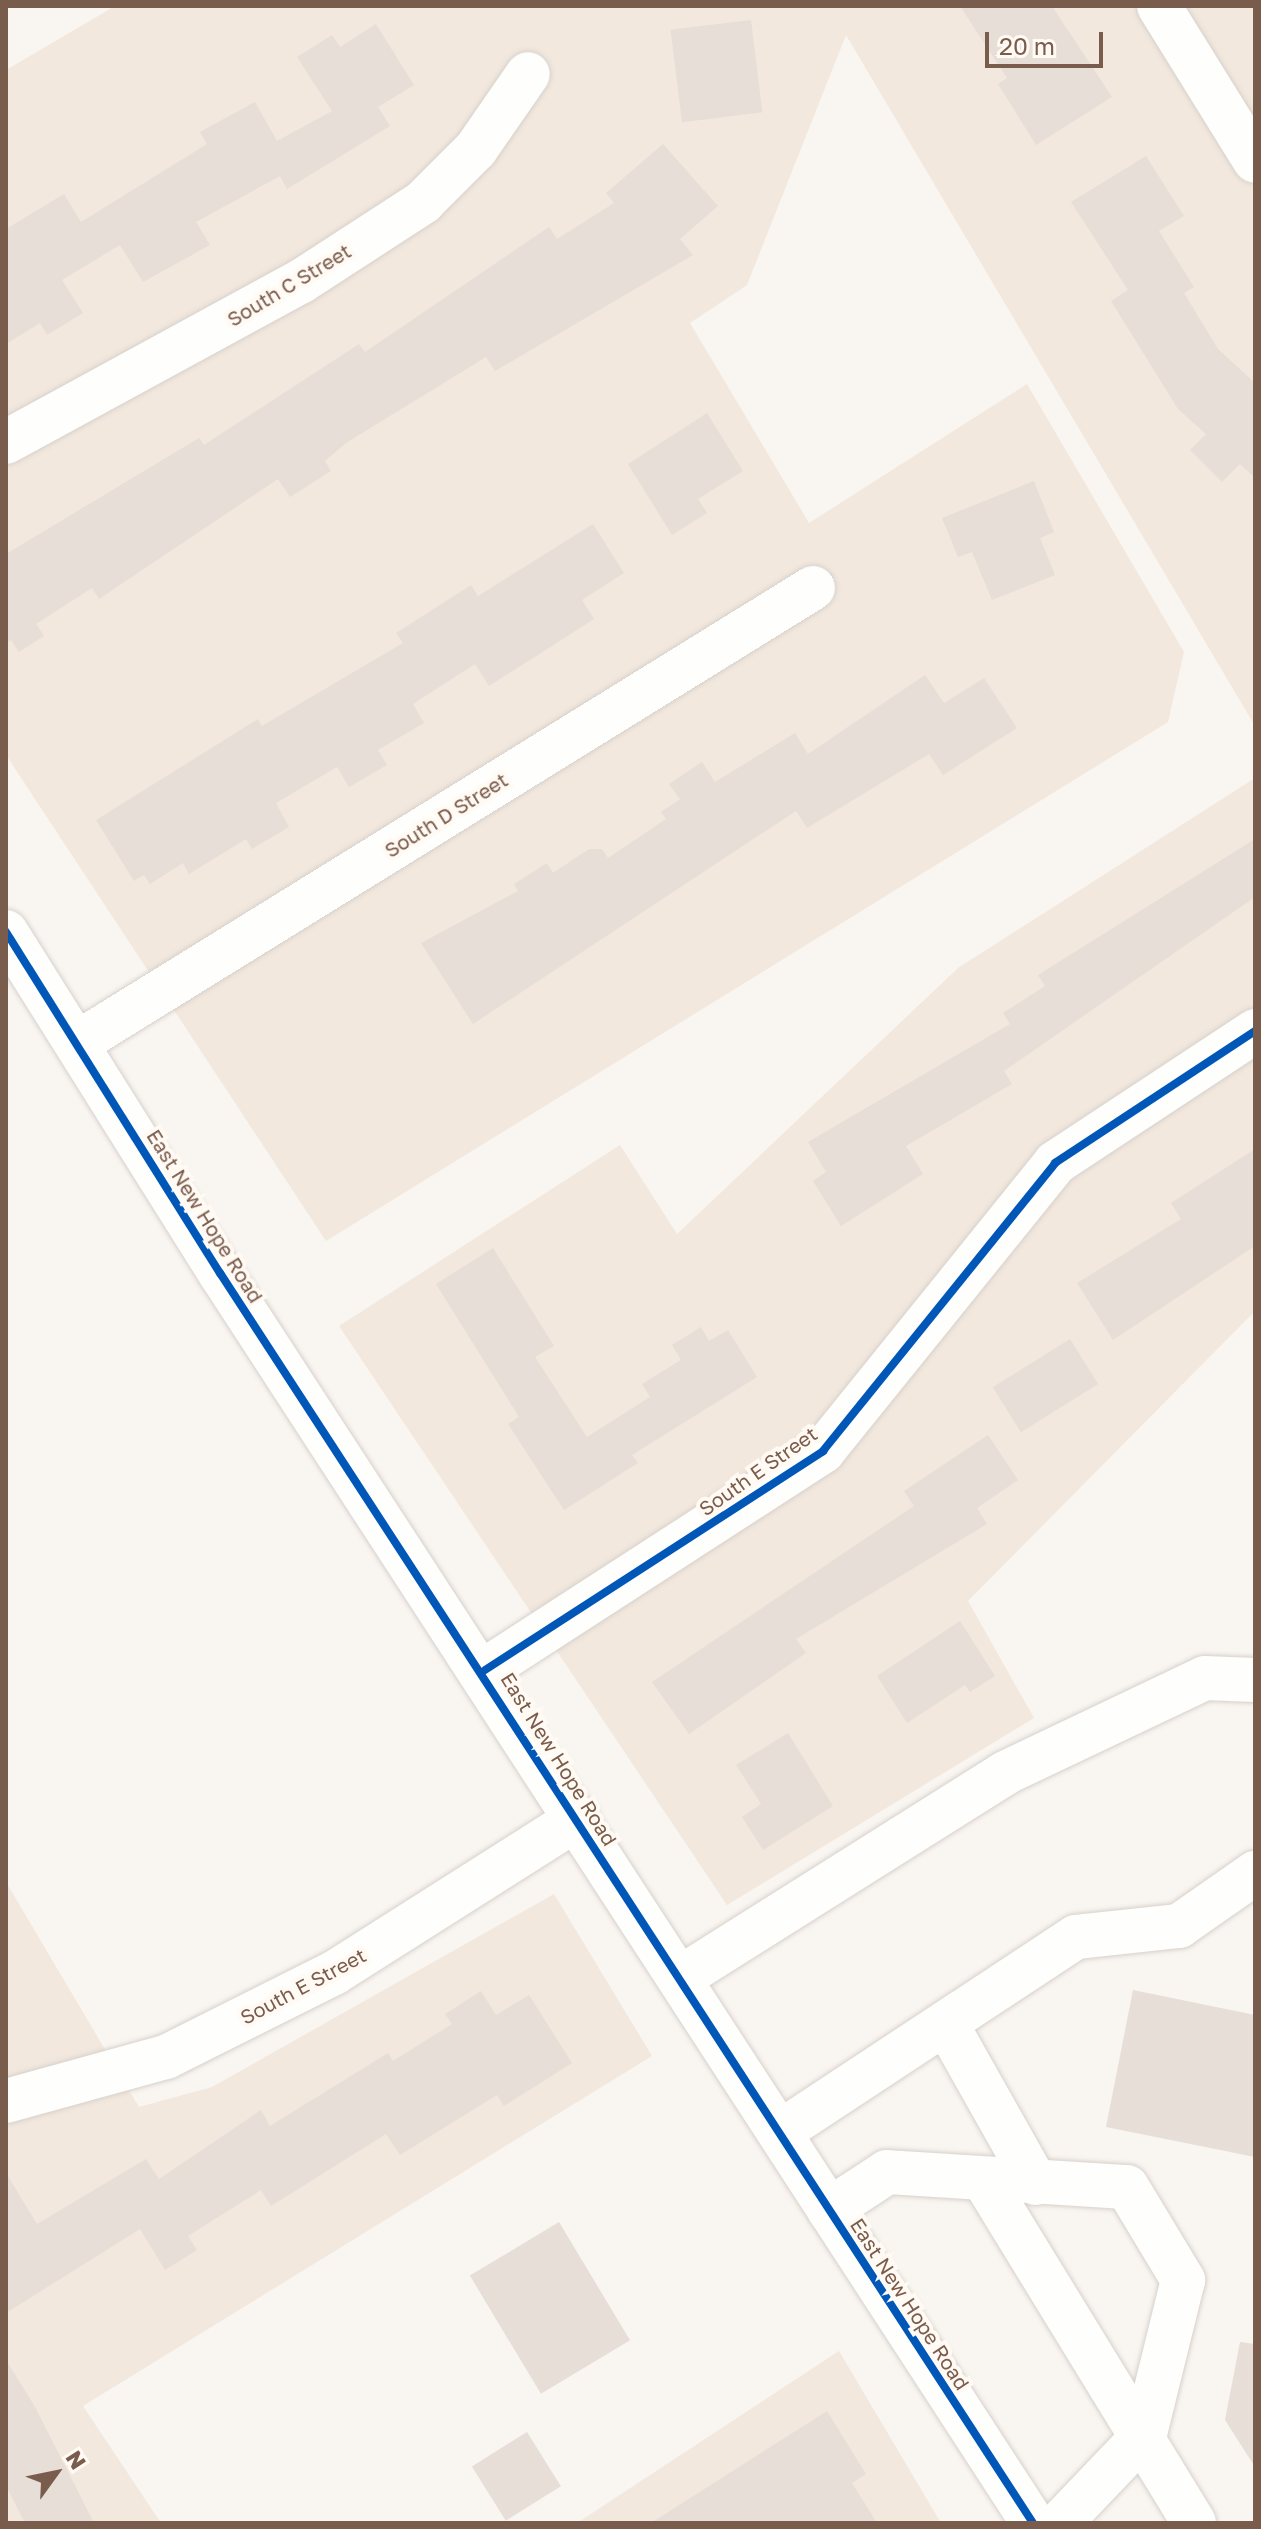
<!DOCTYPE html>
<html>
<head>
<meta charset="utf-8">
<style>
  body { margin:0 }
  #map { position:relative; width:1261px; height:2529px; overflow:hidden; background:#f9f5f0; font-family:"Golos Text",sans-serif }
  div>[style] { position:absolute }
  .residential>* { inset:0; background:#f2e8de }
  .building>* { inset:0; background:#e6ded7; transform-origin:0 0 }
  .roads { filter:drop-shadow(0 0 2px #d7d1cb) drop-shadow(0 0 2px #d7d1cb) }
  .minor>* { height:44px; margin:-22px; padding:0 22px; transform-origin:22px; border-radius:22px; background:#fefefd }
  .cycleway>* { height:8px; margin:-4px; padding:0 4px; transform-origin:4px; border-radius:4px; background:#0057b8 }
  span { translate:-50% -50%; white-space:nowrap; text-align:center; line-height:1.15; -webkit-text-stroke:8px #fffaf3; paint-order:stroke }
  .street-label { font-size:20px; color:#7a5c4d }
  .frame { position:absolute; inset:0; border:8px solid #7a5c4d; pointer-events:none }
  .north { position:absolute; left:16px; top:2433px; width:80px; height:80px; -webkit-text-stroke:6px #fffaf3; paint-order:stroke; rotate:57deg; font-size:22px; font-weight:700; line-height:32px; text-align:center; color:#7a5c4d }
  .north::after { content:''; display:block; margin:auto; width:28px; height:36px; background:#7a5c4d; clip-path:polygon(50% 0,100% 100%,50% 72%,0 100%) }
  .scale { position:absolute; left:985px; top:32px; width:118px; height:36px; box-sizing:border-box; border:4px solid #7a5c4d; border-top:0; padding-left:10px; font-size:24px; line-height:28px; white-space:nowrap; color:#7a5c4d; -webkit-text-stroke:6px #fffaf3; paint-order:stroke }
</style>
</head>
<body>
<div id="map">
  <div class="residential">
    <i style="clip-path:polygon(115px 6px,1255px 6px,1255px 726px,846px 35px,747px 285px,690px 323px,809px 523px,1027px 384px,1184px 652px,1168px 722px,326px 1241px,6px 755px,6px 70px)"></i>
    <i style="clip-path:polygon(1255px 778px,1255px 1311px,968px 1601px,1034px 1718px,727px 1905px,339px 1326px,620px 1145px,677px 1234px,958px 968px)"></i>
    <i style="clip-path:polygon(6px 1882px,139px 2107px,212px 2087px,554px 1894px,652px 2056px,83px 2406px,161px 2523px,6px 2523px)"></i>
    <i style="clip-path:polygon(839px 2351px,941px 2523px,577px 2523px)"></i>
  </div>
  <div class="building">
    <i style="clip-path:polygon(960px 6px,1052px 6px,1112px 97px,1036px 145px,998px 84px,1007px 78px)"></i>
    <i style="left:751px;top:20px;width:93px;height:81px;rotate:83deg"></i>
    <i style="clip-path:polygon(376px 24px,414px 85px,378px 107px,390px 126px,287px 189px,280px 176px,196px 222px,210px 245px,143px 282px,120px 245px,62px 280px,83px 313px,47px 335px,40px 323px,6px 344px,6px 229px,64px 194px,81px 222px,207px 144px,200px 132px,255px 102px,277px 141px,332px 111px,297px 57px,332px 35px,340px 47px)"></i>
    <i style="clip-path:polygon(663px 144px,718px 206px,680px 239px,693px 255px,495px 371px,486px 357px,346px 443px,325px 461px,331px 471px,290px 497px,278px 479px,99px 599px,92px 588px,36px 624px,44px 636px,19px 652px,11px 640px,6px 644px,6px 554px,199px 438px,204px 445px,359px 344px,365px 352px,549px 227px,557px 239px,614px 203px,606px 193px)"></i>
    <i style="clip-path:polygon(1146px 156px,1184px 216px,1159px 231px,1194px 287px,1184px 293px,1218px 349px,1255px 383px,1255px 478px,1240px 464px,1222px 482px,1190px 450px,1206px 434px,1178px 409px,1111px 301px,1128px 290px,1071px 202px)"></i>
    <i style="clip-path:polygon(707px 413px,743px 471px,698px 499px,707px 513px,672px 535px,628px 464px)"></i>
    <i style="clip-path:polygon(1034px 481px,1054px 532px,1040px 538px,1055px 575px,992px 600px,972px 552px,958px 557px,942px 518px)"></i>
    <i style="clip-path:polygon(593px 524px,624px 573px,582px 600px,594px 619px,489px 686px,475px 664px,413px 704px,424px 723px,378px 750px,387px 765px,349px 787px,337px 767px,276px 803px,289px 827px,252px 849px,246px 839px,189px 874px,183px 863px,150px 884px,144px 875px,134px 881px,96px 820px,258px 719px,262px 726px,403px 643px,396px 633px,471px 585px,478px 596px)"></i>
    <i style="clip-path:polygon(925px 675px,944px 703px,984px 678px,1017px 728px,943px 775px,929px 754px,807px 828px,796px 811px,473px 1024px,421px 943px,518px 891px,514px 884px,547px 863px,553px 873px,589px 849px,602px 849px,608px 858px,666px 819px,661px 812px,680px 799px,669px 784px,702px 762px,715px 782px,795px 733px,808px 754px)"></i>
    <i style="clip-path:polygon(1255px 839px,1255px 897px,1004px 1071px,1012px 1084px,906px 1146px,923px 1174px,841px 1226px,813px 1181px,826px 1172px,808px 1142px,1010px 1024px,1003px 1013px,1045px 986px,1038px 975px)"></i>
    <i style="clip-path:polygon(1255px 1149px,1255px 1246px,1113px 1340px,1077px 1283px,1181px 1219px,1171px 1203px)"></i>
    <i style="clip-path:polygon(493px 1248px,554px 1346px,535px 1357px,587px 1437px,650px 1397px,642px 1384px,681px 1360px,672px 1345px,701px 1327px,709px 1341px,728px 1330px,757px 1377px,632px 1455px,638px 1463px,564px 1510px,508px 1424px,519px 1417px,436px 1284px)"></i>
    <i style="left:1070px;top:1339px;width:53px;height:91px;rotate:58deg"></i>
    <i style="clip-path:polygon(988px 1435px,1018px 1480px,977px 1508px,987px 1524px,796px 1639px,806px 1653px,689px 1734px,652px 1682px,914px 1506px,904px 1491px)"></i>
    <i style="clip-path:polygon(960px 1621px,995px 1676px,970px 1692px,965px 1685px,907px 1723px,877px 1676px)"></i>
    <i style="clip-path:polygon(788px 1733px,833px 1806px,763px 1850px,742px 1817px,761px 1804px,736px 1765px)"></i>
    <i style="clip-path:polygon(1133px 1990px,1255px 2015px,1255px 2157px,1106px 2127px)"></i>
    <i style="clip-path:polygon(481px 1991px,496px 2015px,529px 1995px,572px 2063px,504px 2106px,497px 2095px,400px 2155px,386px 2134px,271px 2206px,261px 2190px,188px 2236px,197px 2250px,165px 2270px,140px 2229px,6px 2313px,6px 2173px,37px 2224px,146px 2159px,159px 2179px,261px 2110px,270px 2126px,388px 2053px,393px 2061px,452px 2024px,445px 2014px)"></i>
    <i style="left:559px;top:2222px;width:138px;height:104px;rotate:59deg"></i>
    <i style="clip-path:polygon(1240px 2342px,1255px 2344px,1255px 2467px,1225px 2420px)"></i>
    <i style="clip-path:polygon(6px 2360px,34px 2405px,94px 2523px,25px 2523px,6px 2486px)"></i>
    <i style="clip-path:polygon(827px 2411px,866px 2474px,852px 2483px,877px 2523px,651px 2523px)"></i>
    <i style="left:527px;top:2432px;width:64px;height:65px;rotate:58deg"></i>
  </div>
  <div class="roads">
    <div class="minor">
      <i style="left:1159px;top:6px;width:182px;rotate:58.2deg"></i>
      <i style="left:6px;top:442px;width:335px;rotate:-28.6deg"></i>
      <i style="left:300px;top:282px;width:147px;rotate:-33deg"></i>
      <i style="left:423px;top:202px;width:75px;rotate:-45deg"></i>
      <i style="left:476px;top:149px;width:91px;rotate:-55.3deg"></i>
      <i style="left:6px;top:932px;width:403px;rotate:57.9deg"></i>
      <i style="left:220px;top:1273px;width:1491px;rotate:56.96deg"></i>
      <i style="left:79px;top:1042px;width:863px;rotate:-31.74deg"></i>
      <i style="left:485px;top:1670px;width:403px;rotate:-32.9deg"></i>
      <i style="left:823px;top:1451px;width:370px;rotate:-51.1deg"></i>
      <i style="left:1055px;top:1163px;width:240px;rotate:-33.4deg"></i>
      <i style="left:680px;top:1978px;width:384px;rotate:-32.2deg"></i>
      <i style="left:1005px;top:1773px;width:221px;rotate:-25.4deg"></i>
      <i style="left:1205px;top:1678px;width:50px;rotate:2.3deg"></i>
      <i style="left:948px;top:2027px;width:179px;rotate:60.6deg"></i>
      <i style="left:6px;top:2101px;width:166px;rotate:-15.4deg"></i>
      <i style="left:166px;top:2057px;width:188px;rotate:-26.6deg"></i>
      <i style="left:334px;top:1973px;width:288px;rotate:-32.4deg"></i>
      <i style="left:780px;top:2132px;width:354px;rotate:-33.4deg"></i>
      <i style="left:1076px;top:1937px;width:104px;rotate:-6.1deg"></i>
      <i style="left:1179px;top:1926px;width:93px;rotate:-34.9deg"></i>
      <i style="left:984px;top:2180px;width:402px;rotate:58.5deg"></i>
      <i style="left:829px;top:2210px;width:69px;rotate:-33.2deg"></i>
      <i style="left:887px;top:2172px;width:240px;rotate:3.6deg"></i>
      <i style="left:1127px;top:2187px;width:109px;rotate:58.9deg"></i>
      <i style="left:1183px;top:2280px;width:159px;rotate:103.9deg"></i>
      <i style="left:1145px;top:2434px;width:123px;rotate:133.7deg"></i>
    </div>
  </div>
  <div class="cycleway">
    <i style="left:6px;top:932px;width:403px;rotate:57.9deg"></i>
    <i style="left:220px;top:1273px;width:1491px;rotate:56.96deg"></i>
    <i style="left:485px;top:1670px;width:403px;rotate:-32.9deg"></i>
    <i style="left:823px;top:1451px;width:370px;rotate:-51.1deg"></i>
    <i style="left:1055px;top:1163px;width:240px;rotate:-33.4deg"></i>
  </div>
  <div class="street-label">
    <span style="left:289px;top:285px;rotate:-31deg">South C Street</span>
    <span style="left:446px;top:815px;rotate:-32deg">South D Street</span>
    <span style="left:205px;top:1216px;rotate:58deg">East New Hope Road</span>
    <span style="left:758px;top:1471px;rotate:-35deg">South E Street</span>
    <span style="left:559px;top:1759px;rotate:58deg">East New Hope Road</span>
    <span style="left:303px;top:1986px;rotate:-28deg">South E Street</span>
    <span style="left:910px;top:2304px;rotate:57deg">East New Hope Road</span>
  </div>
  <div class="frame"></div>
  <div class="north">N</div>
  <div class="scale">20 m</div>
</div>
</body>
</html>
